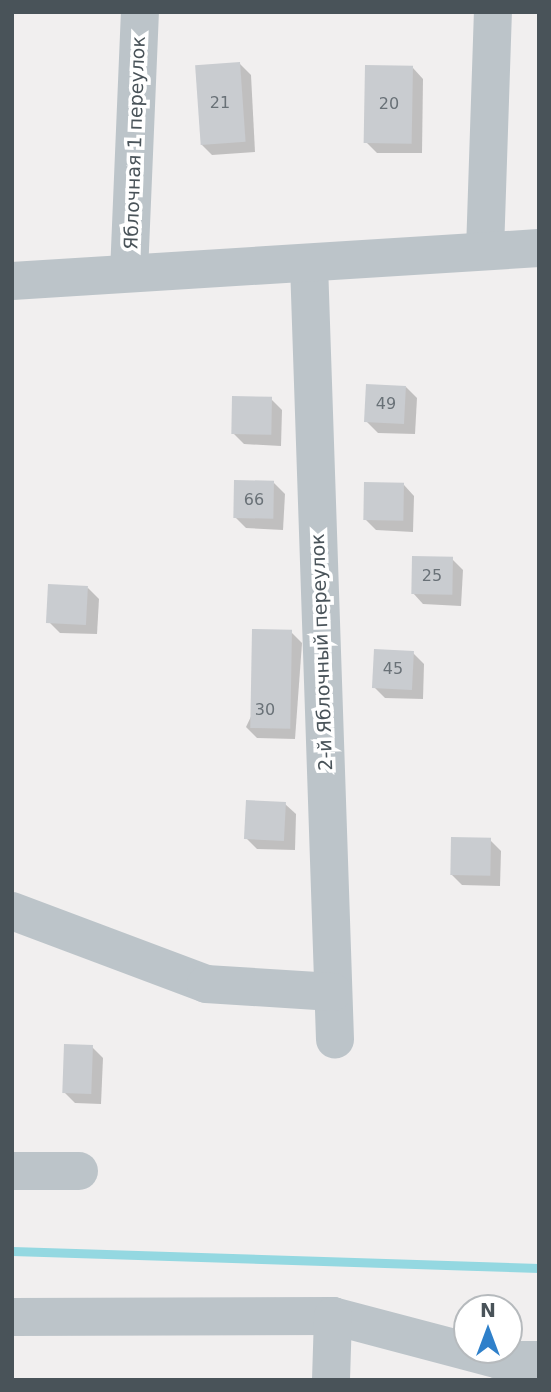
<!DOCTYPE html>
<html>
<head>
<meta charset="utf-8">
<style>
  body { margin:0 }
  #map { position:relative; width:551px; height:1392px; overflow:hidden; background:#f1efef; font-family:"DejaVu Sans",sans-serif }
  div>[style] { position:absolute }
  .shadow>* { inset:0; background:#0003 }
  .stream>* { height:9px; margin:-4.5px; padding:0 4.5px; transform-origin:4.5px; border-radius:4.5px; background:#94d8e1 }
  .building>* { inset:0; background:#c9ccd0; transform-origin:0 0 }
  .minor>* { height:38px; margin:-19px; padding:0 19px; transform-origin:19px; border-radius:19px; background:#bcc4c9 }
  span { translate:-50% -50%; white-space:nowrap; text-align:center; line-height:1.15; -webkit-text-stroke:7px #fff; paint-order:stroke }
  .number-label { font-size:16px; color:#697177 }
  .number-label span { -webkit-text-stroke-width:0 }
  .street-label { font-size:19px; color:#495359 }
  .frame { position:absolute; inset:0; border:14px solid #495359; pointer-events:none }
  .north { position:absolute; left:453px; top:1294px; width:70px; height:70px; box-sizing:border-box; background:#fff; border:2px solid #b6babd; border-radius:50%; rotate:0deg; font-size:19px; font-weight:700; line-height:28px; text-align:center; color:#495359 }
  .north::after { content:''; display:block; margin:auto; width:24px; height:32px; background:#2f80ca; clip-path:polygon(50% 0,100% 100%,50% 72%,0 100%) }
</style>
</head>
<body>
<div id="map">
  <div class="shadow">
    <i style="clip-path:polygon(240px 64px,251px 75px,255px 152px,212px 155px,201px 144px)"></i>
    <i style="clip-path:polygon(413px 68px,423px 79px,422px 153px,377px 153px,366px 142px)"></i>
    <i style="clip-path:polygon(406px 387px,417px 398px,415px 434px,378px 433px,367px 422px)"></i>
    <i style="clip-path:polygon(271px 399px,282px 410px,281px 446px,244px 444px,233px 433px)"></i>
    <i style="clip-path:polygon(274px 483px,285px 494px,283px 530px,246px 528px,235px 517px)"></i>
    <i style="clip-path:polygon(404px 485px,414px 496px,413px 532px,376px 530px,365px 519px)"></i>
    <i style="clip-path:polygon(452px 559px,463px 570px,461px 606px,423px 604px,413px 593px)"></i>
    <i style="clip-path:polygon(88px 588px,99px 599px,97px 634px,60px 633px,49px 622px)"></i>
    <i style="clip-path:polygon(291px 632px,302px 643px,295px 739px,257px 738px,246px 727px)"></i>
    <i style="clip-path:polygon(413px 653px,424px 664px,423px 699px,385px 698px,374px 687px)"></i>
    <i style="clip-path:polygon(285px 804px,296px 814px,295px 850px,257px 849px,246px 838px)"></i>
    <i style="clip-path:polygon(490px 840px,501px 851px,500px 886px,462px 885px,451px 874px)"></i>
    <i style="clip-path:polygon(92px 1047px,103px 1058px,101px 1104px,75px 1103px,64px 1092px)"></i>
  </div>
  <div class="stream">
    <i style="left:12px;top:1251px;width:527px;rotate:1.85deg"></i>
  </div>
  <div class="building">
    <i style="left:240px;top:62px;width:80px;height:45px;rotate:86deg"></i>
    <i style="left:365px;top:65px;width:48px;height:78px;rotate:1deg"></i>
    <i style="left:366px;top:384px;width:40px;height:38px;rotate:3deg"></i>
    <i style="left:232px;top:396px;width:40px;height:38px;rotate:1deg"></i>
    <i style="left:234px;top:480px;width:40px;height:38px;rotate:1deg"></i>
    <i style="left:364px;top:482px;width:40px;height:38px;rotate:1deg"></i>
    <i style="left:412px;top:556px;width:41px;height:38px;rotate:1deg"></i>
    <i style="left:48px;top:584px;width:40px;height:39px;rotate:3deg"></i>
    <i style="left:252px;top:629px;width:40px;height:99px;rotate:1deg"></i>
    <i style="left:374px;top:649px;width:40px;height:39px;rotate:3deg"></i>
    <i style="left:246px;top:800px;width:40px;height:39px;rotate:3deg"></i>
    <i style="left:451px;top:837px;width:40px;height:38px;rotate:1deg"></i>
    <i style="left:64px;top:1044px;width:29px;height:49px;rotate:2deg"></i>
  </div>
  <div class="minor">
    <i style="left:485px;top:251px;width:239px;rotate:-88.1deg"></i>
    <i style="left:309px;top:264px;width:776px;rotate:88.08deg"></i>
    <i style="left:129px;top:273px;width:261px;rotate:-87.6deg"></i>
    <i style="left:12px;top:281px;width:528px;rotate:-3.58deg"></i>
    <i style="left:12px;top:911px;width:207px;rotate:20.6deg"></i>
    <i style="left:206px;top:984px;width:127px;rotate:3.6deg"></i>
    <i style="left:12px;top:1171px;width:67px"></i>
    <i style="left:12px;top:1317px;width:321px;rotate:-0.2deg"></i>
    <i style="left:333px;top:1316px;width:172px;rotate:14.8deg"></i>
    <i style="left:499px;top:1360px;width:40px"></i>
    <i style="left:331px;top:1380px;width:64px;rotate:-88.2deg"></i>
  </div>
  <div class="number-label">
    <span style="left:220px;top:103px">21</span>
    <span style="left:389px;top:104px">20</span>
    <span style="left:386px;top:404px">49</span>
    <span style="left:254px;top:500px">66</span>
    <span style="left:432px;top:576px">25</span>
    <span style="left:393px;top:669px">45</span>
    <span style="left:265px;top:710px">30</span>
  </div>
  <div class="street-label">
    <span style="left:135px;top:143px;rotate:-88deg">Яблочная 1 переулок</span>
    <span style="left:322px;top:652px;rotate:-92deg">2-й Яблочный переулок</span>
  </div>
  <div class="frame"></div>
  <div class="north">N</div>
</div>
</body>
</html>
